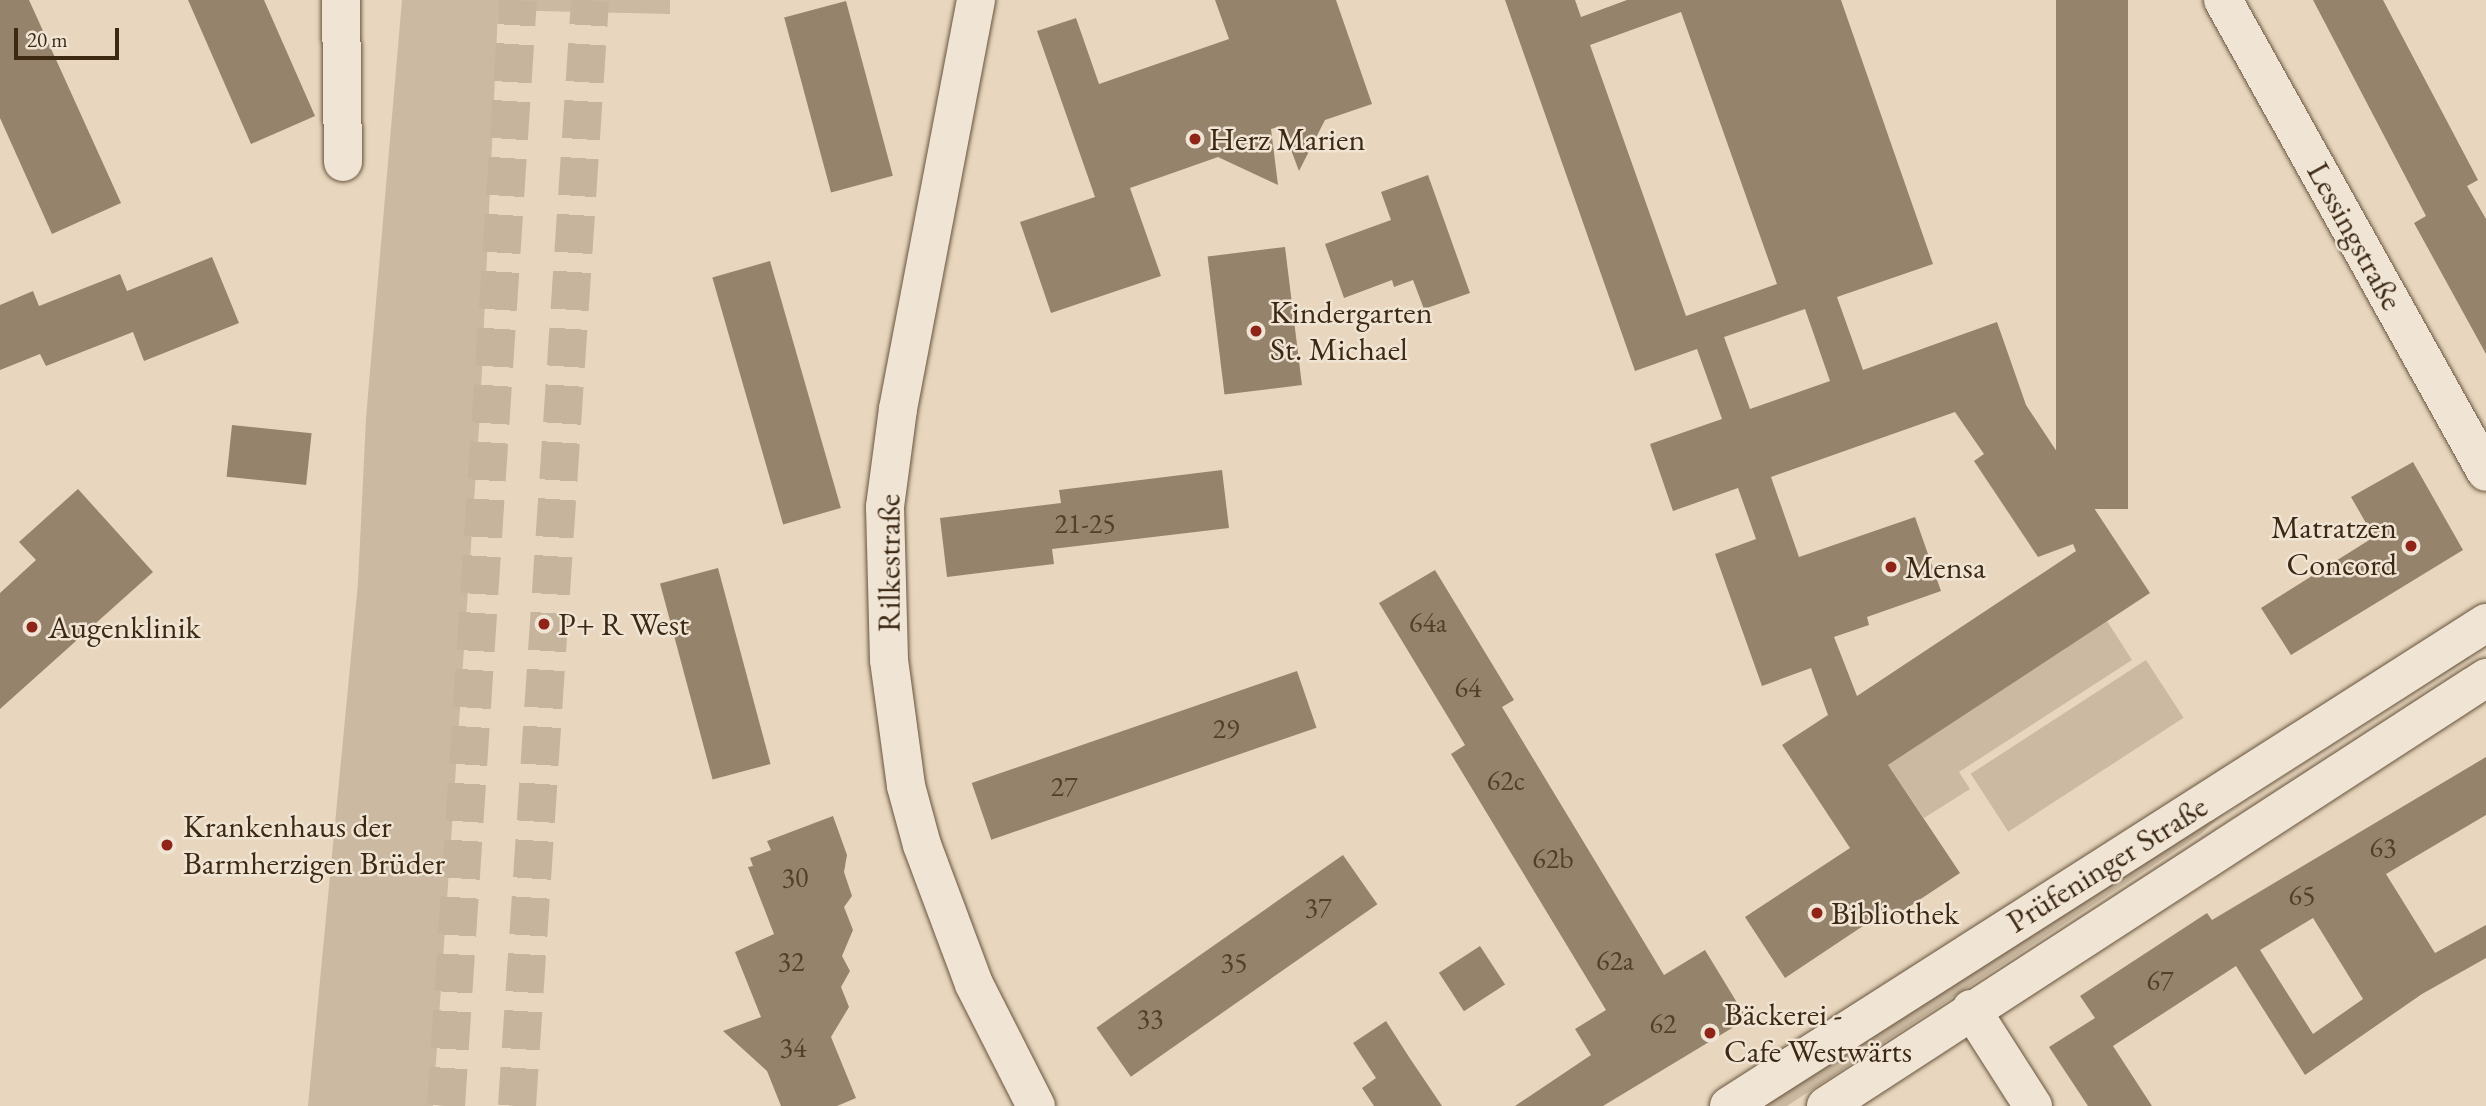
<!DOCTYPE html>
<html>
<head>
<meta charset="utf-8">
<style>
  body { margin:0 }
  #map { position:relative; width:2486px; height:1106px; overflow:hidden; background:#e8d7be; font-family:"EB Garamond",serif }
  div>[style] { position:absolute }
  .green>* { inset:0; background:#cbb9a1; transform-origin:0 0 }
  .building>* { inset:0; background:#96836c; transform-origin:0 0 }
  .motorway-tunnel>* { height:38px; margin-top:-19px; transform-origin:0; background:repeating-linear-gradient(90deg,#c6b49c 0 38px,transparent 0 57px) }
  .roads { filter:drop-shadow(0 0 2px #68543e) drop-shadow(0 0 2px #68543e) }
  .minor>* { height:38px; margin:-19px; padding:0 19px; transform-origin:19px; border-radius:19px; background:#f0e5d5 }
  .tertiary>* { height:38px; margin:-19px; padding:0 19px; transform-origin:19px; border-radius:19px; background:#f0e5d5 }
  .dots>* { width:19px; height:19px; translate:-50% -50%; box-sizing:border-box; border:4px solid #f0e5d5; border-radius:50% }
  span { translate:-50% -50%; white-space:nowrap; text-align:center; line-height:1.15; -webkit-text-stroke:5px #f0e5d5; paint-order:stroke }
  .number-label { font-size:28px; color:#534029 }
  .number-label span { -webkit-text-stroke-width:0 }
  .poi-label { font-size:32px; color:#3d2913 }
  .left { translate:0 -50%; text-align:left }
  .right { translate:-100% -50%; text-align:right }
  .street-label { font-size:32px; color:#3d2913 }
  .scale { position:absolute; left:14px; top:28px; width:105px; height:32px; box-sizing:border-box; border:4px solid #3d2913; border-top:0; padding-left:9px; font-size:21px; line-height:24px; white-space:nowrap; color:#3d2913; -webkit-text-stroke:5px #f0e5d5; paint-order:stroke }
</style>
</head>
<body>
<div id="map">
  <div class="green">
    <i style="clip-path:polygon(402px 0,670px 0,670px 14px,498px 10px,480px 413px,433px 1106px,308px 1106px,358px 583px,366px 418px)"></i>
    <i style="clip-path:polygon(2107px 621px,2132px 660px,1959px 772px,1970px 789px,1924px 818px,1888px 765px)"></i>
    <i style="clip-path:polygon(2466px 653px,2469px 658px,2241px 797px,2201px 834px,1787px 1106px,1759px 1106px,2229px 796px)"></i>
    <i style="left:2146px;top:660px;width:69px;height:209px;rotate:57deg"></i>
  </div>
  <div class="building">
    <i style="clip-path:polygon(0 0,29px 0,121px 203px,52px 234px,0 118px)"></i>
    <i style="clip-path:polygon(188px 0,264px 0,315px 116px,251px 144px)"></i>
    <i style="clip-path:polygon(1215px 0,1336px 0,1372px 104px,1325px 120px,1299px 171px,1282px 126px,1271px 129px,1278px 185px,1218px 157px,1130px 188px,1161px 276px,1051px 313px,1020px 222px,1095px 197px,1037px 31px,1076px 18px,1099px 84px,1229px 39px)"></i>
    <i style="clip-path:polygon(evenodd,1505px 0,1575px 0,1581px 17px,1627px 0,1841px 0,1933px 264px,1837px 297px,1863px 370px,1997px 322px,2026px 405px,2150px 593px,1888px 765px,1960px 873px,1895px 916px,1890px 908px,1785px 978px,1745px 917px,1850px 848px,1782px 745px,1828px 715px,1811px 668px,1762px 686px,1715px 554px,1756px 539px,1738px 488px,1673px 511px,1650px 444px,1722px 419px,1697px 349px,1635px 371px,1505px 0,1681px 12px,1777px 284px,1686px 316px,1590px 45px,1681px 12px,1505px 0,1805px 309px,1830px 381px,1750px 409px,1724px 337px,1805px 309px,1505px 0,1955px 412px,1984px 454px,1974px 461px,2038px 557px,2073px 544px,2076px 551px,1857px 696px,1834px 637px,1869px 625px,1867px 617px,1941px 591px,1915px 517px,1799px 557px,1771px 477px,1955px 412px)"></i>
    <i style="left:2056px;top:0;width:72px;height:509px"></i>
    <i style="clip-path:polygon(2313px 0,2383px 0,2478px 180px,2467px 186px,2486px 219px,2486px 354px,2414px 223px,2426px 216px)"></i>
    <i style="left:846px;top:1px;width:181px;height:64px;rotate:75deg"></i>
    <i style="clip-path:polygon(1428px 175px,1470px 293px,1424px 309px,1413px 280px,1394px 287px,1392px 280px,1344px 298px,1325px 244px,1391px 220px,1381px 192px)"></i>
    <i style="left:1285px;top:247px;width:139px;height:78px;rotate:83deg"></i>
    <i style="clip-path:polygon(212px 257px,239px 323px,144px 361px,133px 332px,46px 366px,40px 354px,0 370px,0 305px,33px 291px,39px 306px,120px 274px,127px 291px)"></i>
    <i style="left:770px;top:261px;width:257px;height:60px;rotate:74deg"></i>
    <i style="left:232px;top:425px;width:80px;height:52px;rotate:6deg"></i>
    <i style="clip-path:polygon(2413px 462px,2463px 550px,2291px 655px,2261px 608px,2374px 537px,2351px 497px)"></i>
    <i style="clip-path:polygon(1222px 470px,1229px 528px,1052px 549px,1054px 564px,947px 577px,940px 518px,1061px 503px,1059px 490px)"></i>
    <i style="clip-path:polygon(78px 489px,153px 572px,0 709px,0 593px,36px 560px,19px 542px)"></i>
    <i style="left:718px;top:568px;width:203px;height:60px;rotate:75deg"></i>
    <i style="clip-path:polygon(1435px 570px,1514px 700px,1502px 707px,1664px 975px,1705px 950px,1747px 1019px,1603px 1106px,1515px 1106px,1591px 1055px,1575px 1029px,1606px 1010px,1451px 754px,1465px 745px,1379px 603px)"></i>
    <i style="left:1297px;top:671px;width:60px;height:344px;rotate:71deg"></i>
    <i style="clip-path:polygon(evenodd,2486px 757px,2486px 815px,2386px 874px,2435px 953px,2486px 925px,2486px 958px,2422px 994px,2305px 1075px,2236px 966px,2113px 1046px,2152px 1106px,2088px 1106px,2049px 1047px,2095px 1018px,2080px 996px,2207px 913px,2212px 920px,2486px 757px,2313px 918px,2363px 999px,2313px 1034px,2260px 950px,2313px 918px)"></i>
    <i style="clip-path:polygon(833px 816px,847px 855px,844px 872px,852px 896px,844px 907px,853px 930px,842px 956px,850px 971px,841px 987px,849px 1007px,831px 1037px,856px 1098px,837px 1106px,781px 1106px,767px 1071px,723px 1031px,761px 1017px,735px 952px,774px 934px,748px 867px,753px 866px,750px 858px,771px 850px,767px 841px)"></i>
    <i style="left:1343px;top:855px;width:60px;height:301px;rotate:55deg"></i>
    <i style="left:1480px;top:946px;width:46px;height:49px;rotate:57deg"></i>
    <i style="clip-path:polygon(1386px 1021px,1409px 1057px,1442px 1106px,1374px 1106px,1362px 1088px,1376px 1078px,1353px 1043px)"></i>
  </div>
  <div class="motorway-tunnel">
    <i style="left:446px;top:1106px;width:1108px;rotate:-86.28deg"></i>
    <i style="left:517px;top:1106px;width:1108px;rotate:-86.22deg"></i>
  </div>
  <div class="roads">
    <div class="minor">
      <i style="left:341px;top:0;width:162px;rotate:89.3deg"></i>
      <i style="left:976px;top:0;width:416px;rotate:100.8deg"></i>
      <i style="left:898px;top:409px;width:99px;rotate:97.6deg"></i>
      <i style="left:885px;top:507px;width:153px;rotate:88.5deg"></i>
      <i style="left:889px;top:660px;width:127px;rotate:82.3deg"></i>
      <i style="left:906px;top:786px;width:61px;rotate:74.8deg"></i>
      <i style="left:922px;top:845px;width:148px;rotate:69.5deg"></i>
      <i style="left:974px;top:984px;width:137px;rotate:63.1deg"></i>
      <i style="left:2223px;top:0;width:540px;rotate:60.87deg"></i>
      <i style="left:1971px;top:1009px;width:115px;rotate:57.4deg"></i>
    </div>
    <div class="tertiary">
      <i style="left:1729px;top:1106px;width:898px;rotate:-32.54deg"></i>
      <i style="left:1826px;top:1106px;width:787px;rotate:-32.96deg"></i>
    </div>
  </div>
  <div class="dots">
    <i style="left:1195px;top:139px;background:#8f2418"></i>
    <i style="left:1256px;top:331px;background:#8f2418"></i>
    <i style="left:2411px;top:546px;background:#8f2418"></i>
    <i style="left:1891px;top:567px;background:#8f2418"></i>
    <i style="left:544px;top:624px;background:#8f2418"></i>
    <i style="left:32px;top:627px;background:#8f2418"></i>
    <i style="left:167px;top:845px;background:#8f2418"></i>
    <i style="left:1817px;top:913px;background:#8f2418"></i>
    <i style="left:1710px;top:1033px;background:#8f2418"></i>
  </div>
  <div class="number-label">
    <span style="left:1085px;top:523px">21-25</span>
    <span style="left:1428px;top:622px">64a</span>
    <span style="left:1468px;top:687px">64</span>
    <span style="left:1226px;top:728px">29</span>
    <span style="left:1506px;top:780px">62c</span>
    <span style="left:1064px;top:786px">27</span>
    <span style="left:2383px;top:847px">63</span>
    <span style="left:1553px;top:858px">62b</span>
    <span style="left:795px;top:877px">30</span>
    <span style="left:2302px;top:895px">65</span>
    <span style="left:1318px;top:907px">37</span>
    <span style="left:1615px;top:960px">62a</span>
    <span style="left:791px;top:961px">32</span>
    <span style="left:1234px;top:962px">35</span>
    <span style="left:2160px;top:980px">67</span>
    <span style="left:1150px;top:1018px">33</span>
    <span style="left:1663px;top:1023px">62</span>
    <span style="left:793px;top:1047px">34</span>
  </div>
  <div class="poi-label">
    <span class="left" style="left:1209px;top:139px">Herz Marien</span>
    <span class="left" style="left:1270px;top:331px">Kindergarten<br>St. Michael</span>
    <span class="right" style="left:2397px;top:546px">Matratzen<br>Concord</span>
    <span class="left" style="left:1905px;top:567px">Mensa</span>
    <span class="left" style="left:558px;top:624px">P+ R West</span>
    <span class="left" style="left:48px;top:627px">Augenklinik</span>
    <span class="left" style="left:183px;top:845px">Krankenhaus der<br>Barmherzigen Brüder</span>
    <span class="left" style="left:1831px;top:913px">Bibliothek</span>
    <span class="left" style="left:1724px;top:1033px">Bäckerei -<br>Cafe Westwärts</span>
  </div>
  <div class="street-label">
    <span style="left:2355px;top:236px;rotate:61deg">Lessingstraße</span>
    <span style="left:889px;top:563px;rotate:-90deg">Rilkestraße</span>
    <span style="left:2107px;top:864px;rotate:-32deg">Prüfeninger Straße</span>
  </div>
  <div class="scale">20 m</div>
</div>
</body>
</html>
